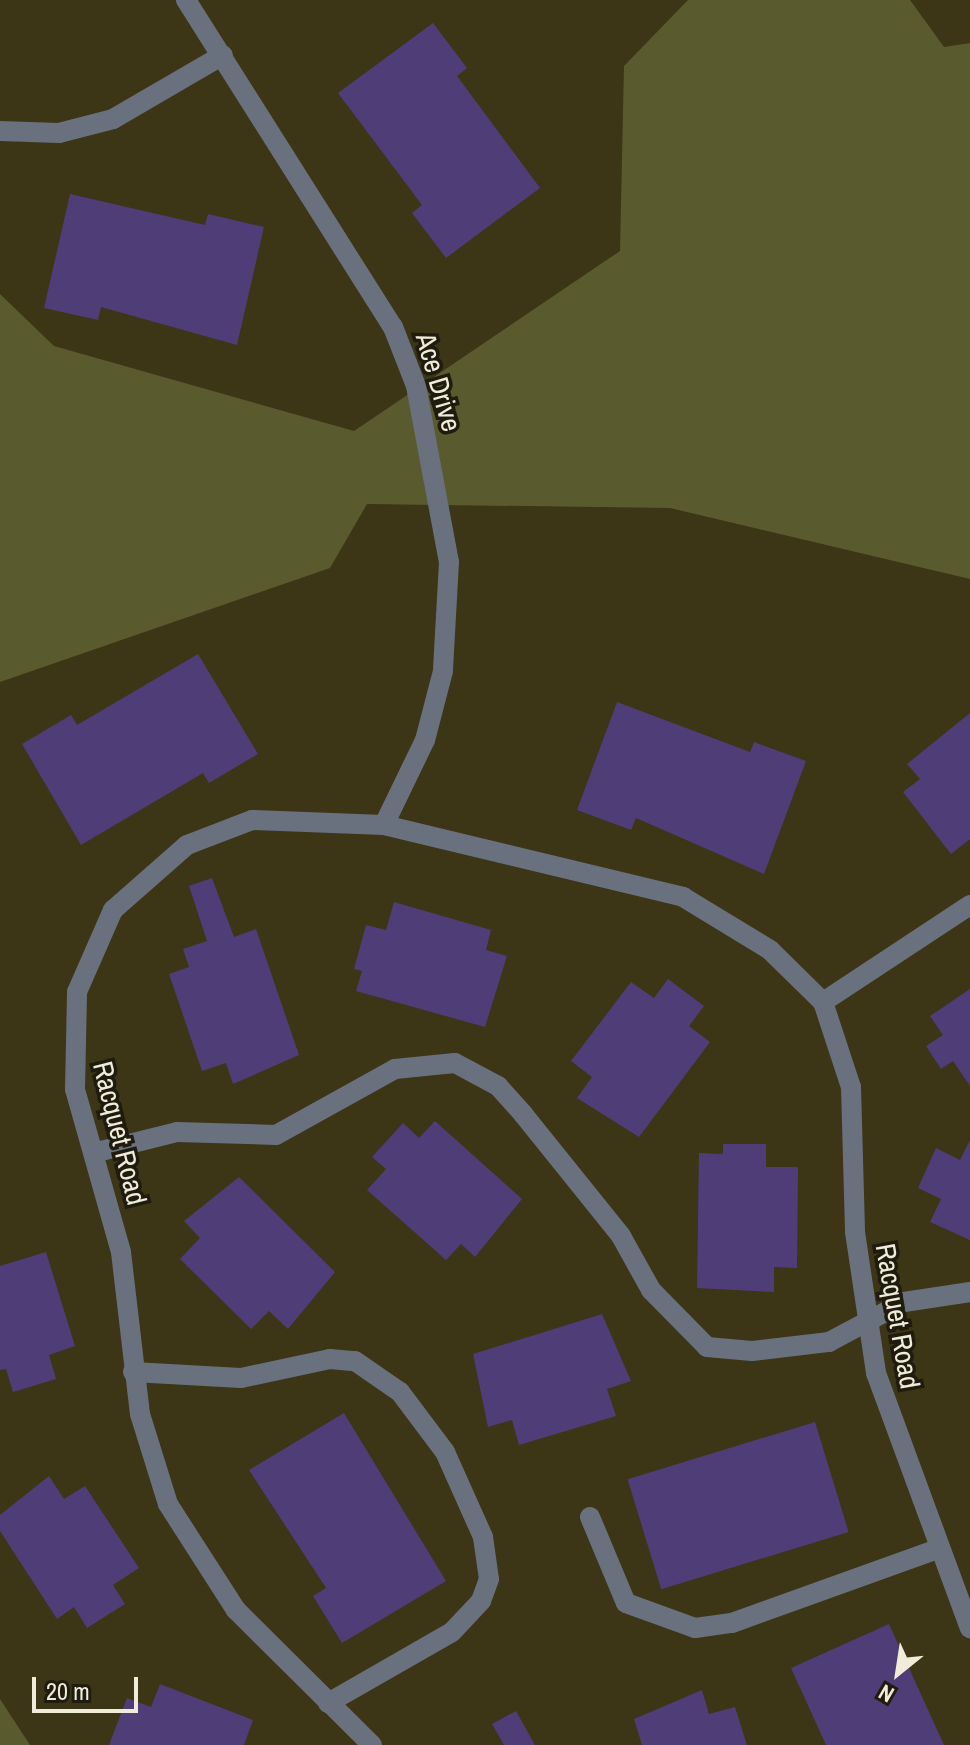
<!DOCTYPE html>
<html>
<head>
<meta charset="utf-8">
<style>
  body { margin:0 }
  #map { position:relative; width:970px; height:1745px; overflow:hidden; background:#3c3516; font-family:"Archivo Narrow",sans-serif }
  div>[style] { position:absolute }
  .green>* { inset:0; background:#595b2f }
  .building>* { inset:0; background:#4f3d78; transform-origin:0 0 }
  .minor>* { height:20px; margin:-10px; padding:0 10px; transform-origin:10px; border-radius:10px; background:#6a717e }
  span { translate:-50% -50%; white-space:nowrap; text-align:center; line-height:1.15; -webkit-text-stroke:7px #1f1c0f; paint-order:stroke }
  .street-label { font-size:28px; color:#f0ecda }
  .north { position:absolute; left:858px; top:1633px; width:80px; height:80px; -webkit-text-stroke:6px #1f1c0f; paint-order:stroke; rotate:210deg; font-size:22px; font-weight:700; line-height:32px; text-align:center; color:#f0ecda }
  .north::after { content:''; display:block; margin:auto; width:28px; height:36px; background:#f0ecda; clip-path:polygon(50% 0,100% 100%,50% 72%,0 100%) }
  .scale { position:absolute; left:32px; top:1677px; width:106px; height:36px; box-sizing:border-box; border:4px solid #f0ecda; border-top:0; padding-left:10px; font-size:24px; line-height:28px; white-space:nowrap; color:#f0ecda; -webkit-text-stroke:6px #1f1c0f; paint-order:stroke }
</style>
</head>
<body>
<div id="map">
  <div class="green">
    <i style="clip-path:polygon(688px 0,910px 0,944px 47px,970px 43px,970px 579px,670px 508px,367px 504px,330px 568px,0 682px,0 294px,54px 346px,354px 431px,620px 251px,624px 66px)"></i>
    <i style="clip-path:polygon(0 1699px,30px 1745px,0 1745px)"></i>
  </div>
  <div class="building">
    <i style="clip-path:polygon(433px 23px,467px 68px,457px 76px,540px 188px,446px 258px,412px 213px,422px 205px,338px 93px)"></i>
    <i style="clip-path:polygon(70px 194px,205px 225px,208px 214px,264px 227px,237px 345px,101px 307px,98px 320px,44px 308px)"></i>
    <i style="clip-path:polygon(198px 654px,258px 754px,209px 783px,203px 773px,81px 845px,22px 744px,71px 715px,77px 725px)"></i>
    <i style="clip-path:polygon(617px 702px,750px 752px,754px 742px,806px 761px,764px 874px,636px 818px,631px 830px,577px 810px)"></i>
    <i style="clip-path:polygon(970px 713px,970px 839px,951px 854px,903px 792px,920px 779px,907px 764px)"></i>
    <i style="clip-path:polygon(212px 878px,234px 937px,256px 929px,299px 1055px,233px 1084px,226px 1063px,202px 1071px,169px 974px,189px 967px,183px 949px,207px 941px,189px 886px)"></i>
    <i style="clip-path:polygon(394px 902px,491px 930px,486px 950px,507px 956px,485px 1027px,356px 991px,362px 971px,354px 969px,366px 925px,386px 930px)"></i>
    <i style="clip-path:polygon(668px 979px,704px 1006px,689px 1026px,710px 1042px,639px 1137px,577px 1098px,592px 1077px,571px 1061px,631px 982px,654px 998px)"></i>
    <i style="clip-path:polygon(970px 989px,970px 1086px,953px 1061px,941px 1069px,926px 1046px,943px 1035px,930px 1016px)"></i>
    <i style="clip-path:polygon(435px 1121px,522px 1199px,475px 1257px,461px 1244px,446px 1260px,367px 1190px,386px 1169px,372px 1157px,403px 1123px,419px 1138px)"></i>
    <i style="clip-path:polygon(970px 1140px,970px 1240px,930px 1222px,941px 1199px,918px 1188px,936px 1148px,960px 1160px)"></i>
    <i style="clip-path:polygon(723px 1144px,766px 1144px,766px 1167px,798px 1167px,797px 1268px,774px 1267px,774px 1292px,697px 1288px,699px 1153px,723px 1154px)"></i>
    <i style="clip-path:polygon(239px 1177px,335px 1272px,288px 1329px,269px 1311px,251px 1329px,180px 1259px,200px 1238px,184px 1221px)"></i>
    <i style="clip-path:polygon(46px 1252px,75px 1346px,49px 1355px,56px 1379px,13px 1392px,6px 1369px,0 1370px,0 1266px)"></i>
    <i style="clip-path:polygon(602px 1314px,631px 1381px,607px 1389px,616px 1416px,519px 1445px,512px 1420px,488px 1427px,473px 1354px)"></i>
    <i style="clip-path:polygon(344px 1413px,446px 1581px,342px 1643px,313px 1596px,326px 1588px,249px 1470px)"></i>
    <i style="left:815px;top:1422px;width:115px;height:196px;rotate:73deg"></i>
    <i style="clip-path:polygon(49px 1476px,64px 1499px,85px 1486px,139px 1568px,113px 1585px,125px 1604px,87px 1628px,74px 1607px,57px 1619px,0 1531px,0 1515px)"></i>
    <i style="clip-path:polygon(889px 1624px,944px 1745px,826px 1745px,791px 1668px)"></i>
    <i style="clip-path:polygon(160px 1684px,253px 1720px,244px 1745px,109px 1745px,127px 1698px,151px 1707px)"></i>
    <i style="clip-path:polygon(702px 1690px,709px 1714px,735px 1707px,747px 1745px,642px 1745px,634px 1719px)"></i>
    <i style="clip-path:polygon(516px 1711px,535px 1745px,504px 1745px,492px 1724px)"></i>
  </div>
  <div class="minor">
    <i style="left:186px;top:0;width:387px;rotate:57.7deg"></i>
    <i style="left:393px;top:327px;width:63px;rotate:68.7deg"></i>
    <i style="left:416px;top:386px;width:179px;rotate:79.4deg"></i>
    <i style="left:449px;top:562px;width:109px;rotate:93.2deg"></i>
    <i style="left:443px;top:671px;width:71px;rotate:104.6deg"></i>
    <i style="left:425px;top:740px;width:94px;rotate:115.8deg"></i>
    <i style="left:0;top:131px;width:59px;rotate:1.9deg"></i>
    <i style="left:59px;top:133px;width:56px;rotate:-14.5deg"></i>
    <i style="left:113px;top:119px;width:127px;rotate:-30.2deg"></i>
    <i style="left:823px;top:1002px;width:176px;rotate:-33.4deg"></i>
    <i style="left:97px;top:1152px;width:82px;rotate:-14deg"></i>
    <i style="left:177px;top:1132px;width:99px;rotate:1.7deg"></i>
    <i style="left:276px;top:1135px;width:136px;rotate:-29deg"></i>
    <i style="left:395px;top:1069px;width:60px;rotate:-5.7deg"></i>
    <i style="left:455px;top:1063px;width:49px;rotate:28.1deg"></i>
    <i style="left:498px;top:1086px;width:38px;rotate:48deg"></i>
    <i style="left:523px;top:1114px;width:156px;rotate:51.2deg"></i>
    <i style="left:621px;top:1236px;width:62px;rotate:60.9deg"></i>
    <i style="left:651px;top:1290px;width:80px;rotate:45.5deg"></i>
    <i style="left:707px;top:1347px;width:45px;rotate:5.1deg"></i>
    <i style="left:752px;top:1351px;width:78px;rotate:-6.7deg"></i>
    <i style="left:829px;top:1342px;width:85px;rotate:-28.1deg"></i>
    <i style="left:904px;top:1302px;width:67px;rotate:-8.6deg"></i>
    <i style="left:133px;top:1372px;width:108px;rotate:3.2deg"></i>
    <i style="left:241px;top:1378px;width:91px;rotate:-12.1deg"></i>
    <i style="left:330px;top:1359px;width:25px;rotate:5deg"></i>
    <i style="left:355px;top:1361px;width:55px;rotate:34.6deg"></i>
    <i style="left:400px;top:1392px;width:75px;rotate:53.1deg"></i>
    <i style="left:445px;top:1452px;width:93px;rotate:65.9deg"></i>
    <i style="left:483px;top:1537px;width:42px;rotate:81.9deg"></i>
    <i style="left:489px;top:1579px;width:23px;rotate:110deg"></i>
    <i style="left:481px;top:1601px;width:42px;rotate:133.1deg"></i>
    <i style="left:452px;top:1632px;width:143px;rotate:150.2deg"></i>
    <i style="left:590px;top:1517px;width:93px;rotate:67.3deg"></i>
    <i style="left:626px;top:1603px;width:73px;rotate:19.9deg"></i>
    <i style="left:695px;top:1628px;width:37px;rotate:-8deg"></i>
    <i style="left:732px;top:1623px;width:219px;rotate:-19.8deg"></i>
    <i style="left:372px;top:1745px;width:192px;rotate:-135.2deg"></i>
    <i style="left:236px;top:1610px;width:126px;rotate:-122.7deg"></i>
    <i style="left:168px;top:1504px;width:94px;rotate:-107.3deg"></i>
    <i style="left:140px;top:1414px;width:163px;rotate:-96.7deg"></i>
    <i style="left:121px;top:1252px;width:169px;rotate:-105.8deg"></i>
    <i style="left:75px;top:1089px;width:97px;rotate:-88.8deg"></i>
    <i style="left:77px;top:992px;width:90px;rotate:-66.3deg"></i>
    <i style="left:113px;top:910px;width:98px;rotate:-41.3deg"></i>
    <i style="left:187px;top:845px;width:70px;rotate:-21deg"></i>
    <i style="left:252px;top:820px;width:132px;rotate:2.2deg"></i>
    <i style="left:384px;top:825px;width:308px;rotate:13.5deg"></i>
    <i style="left:683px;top:897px;width:102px;rotate:31.3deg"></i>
    <i style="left:770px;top:950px;width:74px;rotate:44.5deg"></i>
    <i style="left:823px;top:1002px;width:89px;rotate:71.8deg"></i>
    <i style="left:851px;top:1087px;width:145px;rotate:88.4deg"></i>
    <i style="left:855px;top:1232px;width:143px;rotate:81.5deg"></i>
    <i style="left:876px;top:1373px;width:272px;rotate:69.8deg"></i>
  </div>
  <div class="street-label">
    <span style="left:439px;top:382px;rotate:74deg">Ace Drive</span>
    <span style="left:120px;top:1133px;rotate:76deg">Racquet Road</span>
    <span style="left:898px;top:1316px;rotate:80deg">Racquet Road</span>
  </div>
  <div class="north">N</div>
  <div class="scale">20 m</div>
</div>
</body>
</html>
